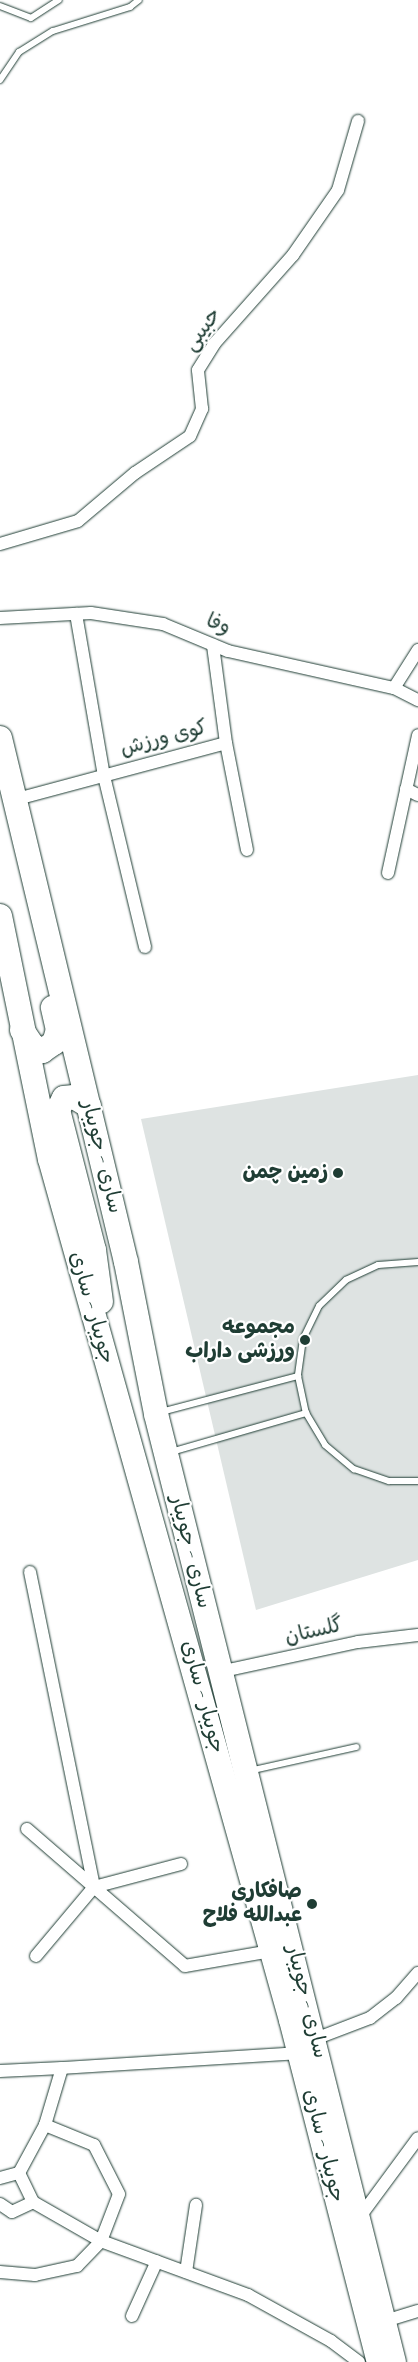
<!DOCTYPE html>
<html>
<head>
<meta charset="utf-8">
<style>
  body { margin:0 }
  #map { position:relative; width:418px; height:2362px; overflow:hidden; background:#fff; font-family:"Indie Flower","Playpen Sans Arabic",sans-serif }
  div>[style] { position:absolute }
  .green>* { inset:0; background:#dee3e2 }
  .roads { filter:drop-shadow(0 0 1px #1f3d34) drop-shadow(0 0 1px #1f3d34) }
  .lane>* { height:6px; margin:-3px; padding:0 3px; transform-origin:3px; border-radius:3px; background:#fff }
  .street>* { height:12px; margin:-6px; padding:0 6px; transform-origin:6px; border-radius:6px; background:#fff }
  .highway>* { height:24px; margin:-12px; padding:0 12px; transform-origin:12px; border-radius:12px; background:#fff }
  .dots>* { width:14px; height:14px; translate:-50% -50%; box-sizing:border-box; border:2px solid #fff; border-radius:50% }
  span { translate:-50% -50%; white-space:nowrap; text-align:center; line-height:1.15; -webkit-text-stroke:4.5px #fff; paint-order:stroke }
  .street-label { font-size:21px; color:#1f3d34 }
  .poi-label { font-size:21px; color:#1f3d34; font-weight:700 }
  .right { translate:-100% -50%; text-align:right }
</style>
</head>
<body>
<div id="map">
  <div class="green">
    <i style="clip-path:polygon(418px 1075px,418px 1560px,256px 1610px,141px 1119px)"></i>
  </div>
  <div class="roads">
    <div class="lane">
      <i style="left:0;top:6px;width:33px;rotate:21deg"></i>
      <i style="left:31px;top:18px;width:33px;rotate:-33deg"></i>
      <i style="left:0;top:80px;width:34px;rotate:-56deg"></i>
      <i style="left:19px;top:52px;width:40px;rotate:-32deg"></i>
      <i style="left:53px;top:31px;width:81px;rotate:-17.3deg"></i>
      <i style="left:130px;top:7px;width:11px;rotate:-38deg"></i>
      <i style="left:418px;top:1262px;width:40px;rotate:175.7deg"></i>
      <i style="left:378px;top:1265px;width:35px;rotate:155deg"></i>
      <i style="left:346px;top:1280px;width:37px;rotate:136deg"></i>
      <i style="left:319px;top:1306px;width:37px;rotate:116deg"></i>
      <i style="left:303px;top:1339px;width:37px;rotate:98deg"></i>
      <i style="left:298px;top:1376px;width:38px;rotate:78deg"></i>
      <i style="left:306px;top:1413px;width:37px;rotate:59deg"></i>
      <i style="left:325px;top:1445px;width:38px;rotate:40deg"></i>
      <i style="left:354px;top:1469px;width:37px;rotate:19deg"></i>
      <i style="left:389px;top:1481px;width:29px"></i>
      <i style="left:161px;top:1412px;width:142px;rotate:-14.7deg"></i>
      <i style="left:171px;top:1452px;width:141px;rotate:-16.1deg"></i>
      <i style="left:249px;top:1771px;width:110px;rotate:-12.6deg"></i>
    </div>
    <div class="street">
      <i style="left:0;top:544px;width:81px;rotate:-16.4deg"></i>
      <i style="left:78px;top:521px;width:75px;rotate:-40.1deg"></i>
      <i style="left:135px;top:473px;width:66px;rotate:-33.9deg"></i>
      <i style="left:190px;top:436px;width:30px;rotate:-66deg"></i>
      <i style="left:202px;top:409px;width:39px;rotate:-96deg"></i>
      <i style="left:198px;top:370px;width:31px;rotate:-58deg"></i>
      <i style="left:214px;top:344px;width:119px;rotate:-48.4deg"></i>
      <i style="left:293px;top:255px;width:79px;rotate:-55.3deg"></i>
      <i style="left:338px;top:190px;width:72px;rotate:-73.8deg"></i>
      <i style="left:76px;top:614px;width:164px;rotate:80.2deg"></i>
      <i style="left:104px;top:776px;width:176px;rotate:76.5deg"></i>
      <i style="left:0;top:618px;width:91px;rotate:-3.1deg"></i>
      <i style="left:91px;top:613px;width:73px;rotate:8.7deg"></i>
      <i style="left:163px;top:624px;width:70px;rotate:22.6deg"></i>
      <i style="left:228px;top:651px;width:170px;rotate:12.6deg"></i>
      <i style="left:394px;top:688px;width:27px;rotate:27deg"></i>
      <i style="left:394px;top:688px;width:45px;rotate:-57.7deg"></i>
      <i style="left:226px;top:743px;width:109px;rotate:78.9deg"></i>
      <i style="left:406px;top:789px;width:13px;rotate:27deg"></i>
      <i style="left:17px;top:799px;width:216px;rotate:-15deg"></i>
      <i style="left:226px;top:743px;width:99px;rotate:-97.6deg"></i>
      <i style="left:388px;top:873px;width:141px;rotate:-77.7deg"></i>
      <i style="left:30px;top:1572px;width:321px;rotate:78.5deg"></i>
      <i style="left:219px;top:1672px;width:142px;rotate:-12.2deg"></i>
      <i style="left:358px;top:1642px;width:60px;rotate:-6.7deg"></i>
      <i style="left:27px;top:1829px;width:209px;rotate:40.9deg"></i>
      <i style="left:185px;top:1966px;width:87px;rotate:-9.9deg"></i>
      <i style="left:36px;top:1956px;width:90px;rotate:-50deg"></i>
      <i style="left:94px;top:1887px;width:90px;rotate:-14.8deg"></i>
      <i style="left:315px;top:2039px;width:59px;rotate:-20.9deg"></i>
      <i style="left:370px;top:2018px;width:33px;rotate:-38deg"></i>
      <i style="left:396px;top:1998px;width:33px;rotate:-49deg"></i>
      <i style="left:0;top:2071px;width:62px;rotate:-2.8deg"></i>
      <i style="left:45px;top:2125px;width:55px;rotate:118.4deg"></i>
      <i style="left:19px;top:2173px;width:32px;rotate:64deg"></i>
      <i style="left:33px;top:2202px;width:78px;rotate:29.8deg"></i>
      <i style="left:101px;top:2241px;width:157px;rotate:20.2deg"></i>
      <i style="left:248px;top:2295px;width:95px;rotate:29deg"></i>
      <i style="left:331px;top:2341px;width:35px;rotate:37deg"></i>
      <i style="left:0;top:2178px;width:20px;rotate:-15deg"></i>
      <i style="left:0;top:2204px;width:14px;rotate:34deg"></i>
      <i style="left:12px;top:2212px;width:23px;rotate:-25deg"></i>
      <i style="left:359px;top:2218px;width:99px;rotate:-53.6deg"></i>
      <i style="left:0;top:2272px;width:35px;rotate:5deg"></i>
      <i style="left:35px;top:2275px;width:43px;rotate:-12.1deg"></i>
      <i style="left:77px;top:2266px;width:35px;rotate:-46deg"></i>
      <i style="left:101px;top:2241px;width:50px;rotate:-69deg"></i>
      <i style="left:119px;top:2194px;width:55px;rotate:-117deg"></i>
      <i style="left:94px;top:2145px;width:53px;rotate:-157.8deg"></i>
      <i style="left:45px;top:2125px;width:59px;rotate:-73.4deg"></i>
      <i style="left:62px;top:2068px;width:237px;rotate:-3.6deg"></i>
      <i style="left:186px;top:2272px;width:68px;rotate:-81.5deg"></i>
      <i style="left:132px;top:2316px;width:60px;rotate:-65.6deg"></i>
      <i style="left:385px;top:2321px;width:34px;rotate:-17deg"></i>
    </div>
    <div class="highway">
      <i style="left:0;top:738px;width:539px;rotate:76.48deg"></i>
      <i style="left:126px;top:1262px;width:155px;rotate:78.8deg"></i>
      <i style="left:156px;top:1414px;width:977px;rotate:75.91deg"></i>
      <i style="left:0;top:916px;width:248px;rotate:78.4deg"></i>
      <i style="left:50px;top:1159px;width:894px;rotate:74.36deg"></i>
      <i style="left:291px;top:2020px;width:351px;rotate:75.6deg"></i>
      <i style="left:22px;top:1030px;width:18px;rotate:56deg"></i>
      <i style="left:32px;top:1045px;width:12px;rotate:31deg"></i>
      <i style="left:42px;top:1051px;width:14px;rotate:-34deg"></i>
      <i style="left:54px;top:1043px;width:14px;rotate:-73deg"></i>
      <i style="left:58px;top:1030px;width:23px;rotate:-103deg"></i>
      <i style="left:89px;top:1106px;width:17px;rotate:-149deg"></i>
      <i style="left:74px;top:1097px;width:10px;rotate:174deg"></i>
      <i style="left:64px;top:1098px;width:13px;rotate:117deg"></i>
      <i style="left:58px;top:1110px;width:145px;rotate:75.6deg"></i>
      <i style="left:94px;top:1250px;width:52px;rotate:82.3deg"></i>
    </div>
  </div>
  <div class="dots">
    <i style="left:338px;top:1173px;background:#1f3d34"></i>
    <i style="left:305px;top:1340px;background:#1f3d34"></i>
    <i style="left:312px;top:1904px;background:#1f3d34"></i>
  </div>
  <div class="street-label">
    <span style="left:203px;top:330px;rotate:-53deg">حبیبی</span>
    <span style="left:218px;top:625px;rotate:22deg">وفا</span>
    <span style="left:164px;top:739px;rotate:-15deg">کوی ورزش</span>
    <span style="left:101px;top:1157px;rotate:76deg">ساری - جویبار</span>
    <span style="left:91px;top:1308px;rotate:74deg">جویبار - ساری</span>
    <span style="left:190px;top:1552px;rotate:76deg">ساری - جویبار</span>
    <span style="left:314px;top:1632px;rotate:-13deg">گلستان</span>
    <span style="left:202px;top:1697px;rotate:75deg">جویبار - ساری</span>
    <span style="left:306px;top:2002px;rotate:76deg">ساری - جویبار</span>
    <span style="left:323px;top:2146px;rotate:76deg">جویبار - ساری</span>
  </div>
  <div class="poi-label">
    <span class="right" style="left:328px;top:1173px">زمین چمن</span>
    <span class="right" style="left:295px;top:1340px">مجموعه<br>ورزشی داراب</span>
    <span class="right" style="left:302px;top:1904px">صافکاری<br>عبدالله فلاح</span>
  </div>
</div>
</body>
</html>
